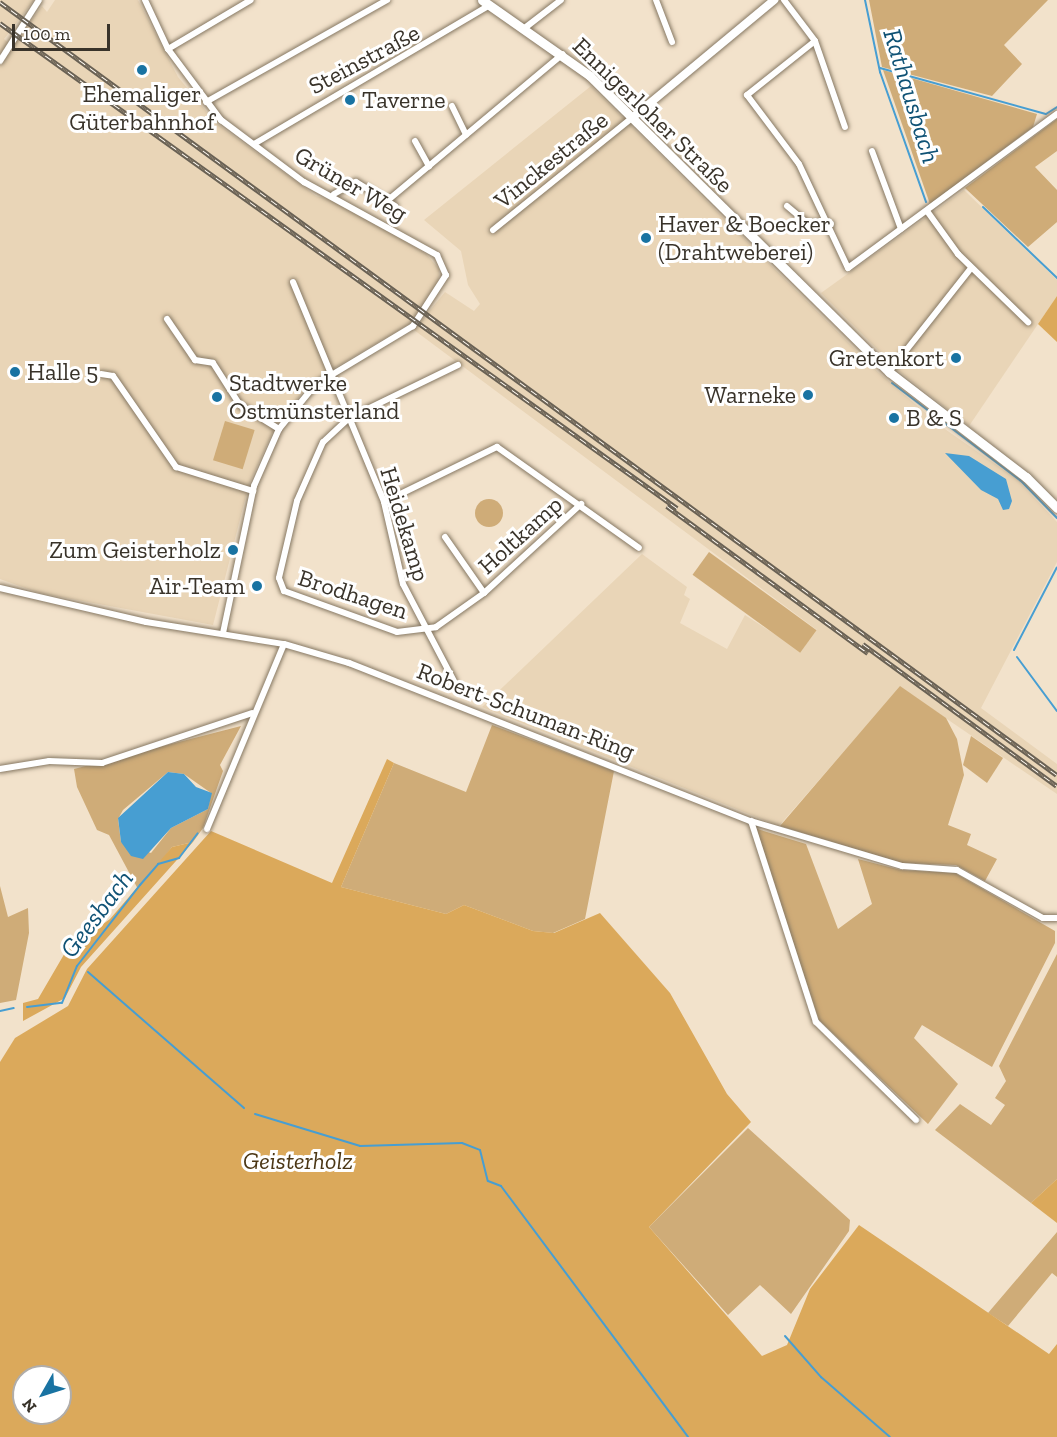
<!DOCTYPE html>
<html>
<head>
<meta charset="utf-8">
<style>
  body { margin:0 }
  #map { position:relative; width:1057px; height:1437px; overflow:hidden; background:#f2e2cb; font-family:"Zilla Slab",serif }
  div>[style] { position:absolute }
  .built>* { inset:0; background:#e9d5b7 }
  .green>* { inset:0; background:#cfac78; transform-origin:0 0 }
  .round { border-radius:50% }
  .forest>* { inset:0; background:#dba95b }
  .water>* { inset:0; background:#479ed2 }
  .stream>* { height:2px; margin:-1px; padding:0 1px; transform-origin:1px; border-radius:1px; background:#479ed2 }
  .roads { filter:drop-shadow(0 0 2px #867863) drop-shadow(0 0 2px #867863) }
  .minor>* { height:6px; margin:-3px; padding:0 3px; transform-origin:3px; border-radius:3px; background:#fff }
  .tertiary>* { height:8px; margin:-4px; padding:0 4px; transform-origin:4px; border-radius:4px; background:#fff }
  .secondary>* { height:9px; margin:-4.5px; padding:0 4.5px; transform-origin:4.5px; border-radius:4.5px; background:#fff }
  .rail>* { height:4.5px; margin-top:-2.25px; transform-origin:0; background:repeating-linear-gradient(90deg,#fff 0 7px,#696154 0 14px); box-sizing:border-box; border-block:2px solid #696154 }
  .dots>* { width:16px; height:16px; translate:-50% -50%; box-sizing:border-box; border:3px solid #fff; border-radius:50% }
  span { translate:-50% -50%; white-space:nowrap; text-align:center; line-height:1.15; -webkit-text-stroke:6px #fff; paint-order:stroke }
  .street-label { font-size:24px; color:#39332a }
  .poi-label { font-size:24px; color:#39332a }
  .left { translate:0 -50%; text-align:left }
  .right { translate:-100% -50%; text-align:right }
  .park-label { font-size:24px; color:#4c3715; font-style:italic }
  .water-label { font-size:26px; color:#0f5275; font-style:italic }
  .north { position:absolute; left:12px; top:1365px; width:60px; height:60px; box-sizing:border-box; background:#fff; border:2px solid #b0adaa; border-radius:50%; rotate:231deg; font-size:16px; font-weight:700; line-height:24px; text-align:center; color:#39332a }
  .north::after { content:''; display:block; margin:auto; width:21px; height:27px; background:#1973a2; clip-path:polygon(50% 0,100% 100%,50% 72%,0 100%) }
  .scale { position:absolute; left:12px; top:24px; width:98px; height:27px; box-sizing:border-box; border:3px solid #39332a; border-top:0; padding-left:8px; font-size:18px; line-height:21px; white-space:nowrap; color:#39332a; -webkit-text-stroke:4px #fff; paint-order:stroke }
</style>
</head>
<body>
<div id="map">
  <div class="built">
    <i style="clip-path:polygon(0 0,34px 0,4px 39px,12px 46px,42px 6px,47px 12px,55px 0,138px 0,178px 77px,216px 123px,316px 196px,344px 204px,426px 254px,439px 269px,438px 289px,411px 323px,312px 381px,276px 425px,249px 484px,213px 625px,39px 593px,0 579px)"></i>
    <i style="clip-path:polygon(591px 86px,879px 373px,942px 427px,1018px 480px,1057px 522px,1057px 562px,981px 708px,1057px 764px,1057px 794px,900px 687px,779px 826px,482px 707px,642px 554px,687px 587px,684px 595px,690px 599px,680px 623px,727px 649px,745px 615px,801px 651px,817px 630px,414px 330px,445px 292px,474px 311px,480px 304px,468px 285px,461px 251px,424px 220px)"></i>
    <i style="clip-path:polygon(964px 190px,1057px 280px,1057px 296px,969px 426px,900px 372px,821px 293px)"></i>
  </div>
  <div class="green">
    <i style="clip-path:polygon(869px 0,1048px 0,1004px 45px,1022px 64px,992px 96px,882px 67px)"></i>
    <i style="clip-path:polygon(883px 70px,1037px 114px,1033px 127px,930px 204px)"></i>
    <i style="clip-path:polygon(1057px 119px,1057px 151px,1035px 167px,1057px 190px,1057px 222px,1028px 247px,965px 188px)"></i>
    <i style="left:225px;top:421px;width:31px;height:41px;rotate:17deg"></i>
    <i class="round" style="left:475px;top:499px;width:28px;height:28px"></i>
    <i style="left:709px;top:552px;width:133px;height:28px;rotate:36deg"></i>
    <i style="clip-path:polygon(900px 686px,946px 718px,957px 739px,964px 775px,948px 825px,971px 834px,967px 845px,997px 859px,985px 881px,956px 865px,902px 863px,780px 826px)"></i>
    <i style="clip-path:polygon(492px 725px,614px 771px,585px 919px,553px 933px,533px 931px,464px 905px,446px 914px,341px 887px,394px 763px,466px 792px)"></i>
    <i style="clip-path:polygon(evenodd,241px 726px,220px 765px,223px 771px,203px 828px,193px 842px,172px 847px,139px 891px,109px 835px,97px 830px,77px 787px,74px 769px,241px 726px,168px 772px,184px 774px,211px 793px,208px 809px,171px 828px,151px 853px,121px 842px,118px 819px,123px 810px,168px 772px)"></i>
    <i style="clip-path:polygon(971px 736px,1003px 758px,987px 783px,963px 765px)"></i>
    <i style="clip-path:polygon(754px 828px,806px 844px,838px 929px,872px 904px,858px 859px,901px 870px,955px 873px,1055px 931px,1055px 943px,992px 1067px,922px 1025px,914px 1038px,958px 1084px,928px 1124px,819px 1020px)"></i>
    <i style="clip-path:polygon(0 886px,8px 917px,28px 908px,29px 933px,16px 1000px,0 1003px)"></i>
    <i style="clip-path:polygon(1057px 954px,1057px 1179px,1031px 1203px,935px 1130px,960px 1104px,991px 1125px,1005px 1105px,995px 1098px,1006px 1081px,999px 1066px)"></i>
    <i style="clip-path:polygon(748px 1128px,850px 1220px,849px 1231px,791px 1314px,760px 1285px,728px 1315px,649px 1227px)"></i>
    <i style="clip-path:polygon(1057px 1232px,1057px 1277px,1052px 1273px,1008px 1326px,988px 1313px)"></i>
  </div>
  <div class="forest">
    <i style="clip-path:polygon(1057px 296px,1057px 342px,1038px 324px)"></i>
    <i style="clip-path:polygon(evenodd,387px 759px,394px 763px,341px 887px,446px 914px,464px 905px,533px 931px,554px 933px,600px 913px,670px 993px,727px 1094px,751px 1122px,649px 1227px,762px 1356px,787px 1345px,810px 1289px,859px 1225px,1049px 1354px,1057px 1344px,1057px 1437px,0 1437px,0 1062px,15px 1038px,68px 1006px,87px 969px,211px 831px,332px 883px,387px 759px,24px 1377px,60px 1377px,60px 1413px,24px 1413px,24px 1377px)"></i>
    <i style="clip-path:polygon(193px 842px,81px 967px,65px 998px,23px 1021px,23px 1003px,38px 999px,66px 951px,110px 919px,172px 847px)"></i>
    <i style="clip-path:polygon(1057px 1179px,1057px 1223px,1031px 1203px)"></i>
  </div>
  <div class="water">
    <i style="clip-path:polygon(945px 453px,969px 456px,1006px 479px,1012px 501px,1009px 509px,1003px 510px,998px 499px,981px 490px)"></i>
    <i style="clip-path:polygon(168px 772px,184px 774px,196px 787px,212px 793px,208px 809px,171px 828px,143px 859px,131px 856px,121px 842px,118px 818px)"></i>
  </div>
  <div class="stream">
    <i style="left:865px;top:0;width:74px;rotate:78.2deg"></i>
    <i style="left:880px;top:72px;width:138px;rotate:70.5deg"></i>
    <i style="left:880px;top:68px;width:172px;rotate:15.5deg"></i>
    <i style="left:1046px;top:114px;width:13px;rotate:-32deg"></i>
    <i style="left:983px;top:207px;width:103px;rotate:43.8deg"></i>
    <i style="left:892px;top:383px;width:161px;rotate:37.2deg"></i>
    <i style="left:1020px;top:480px;width:53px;rotate:45.8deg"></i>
    <i style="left:1014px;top:650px;width:93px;rotate:-62.6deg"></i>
    <i style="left:1017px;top:657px;width:67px;rotate:53.5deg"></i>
    <i style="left:88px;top:972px;width:207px;rotate:41.1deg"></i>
    <i style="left:27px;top:1007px;width:35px;rotate:-7deg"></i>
    <i style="left:62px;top:1003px;width:40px;rotate:-68deg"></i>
    <i style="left:77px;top:966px;width:103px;rotate:-52.1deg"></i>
    <i style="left:140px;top:885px;width:28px;rotate:-49deg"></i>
    <i style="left:158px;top:864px;width:22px;rotate:-16deg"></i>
    <i style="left:179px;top:858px;width:31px;rotate:-53deg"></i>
    <i style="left:0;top:1011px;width:14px;rotate:-12deg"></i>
    <i style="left:255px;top:1114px;width:110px;rotate:16.9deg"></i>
    <i style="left:360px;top:1146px;width:102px;rotate:-1.7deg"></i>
    <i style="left:462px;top:1143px;width:19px;rotate:21deg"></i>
    <i style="left:480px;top:1150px;width:32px;rotate:76deg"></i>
    <i style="left:488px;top:1181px;width:14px;rotate:21deg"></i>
    <i style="left:501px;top:1186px;width:313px;rotate:53.3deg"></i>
    <i style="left:785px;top:1336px;width:55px;rotate:48.7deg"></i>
    <i style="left:821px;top:1377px;width:91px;rotate:41deg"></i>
  </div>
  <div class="roads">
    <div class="minor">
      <i style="left:145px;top:0;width:54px;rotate:64.9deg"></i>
      <i style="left:168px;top:49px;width:89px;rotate:53.3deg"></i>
      <i style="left:221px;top:120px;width:104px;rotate:36.8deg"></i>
      <i style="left:304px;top:182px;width:152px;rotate:28.8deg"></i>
      <i style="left:437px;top:255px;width:22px;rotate:66deg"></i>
      <i style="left:446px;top:275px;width:61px;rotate:122.9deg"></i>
      <i style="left:413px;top:326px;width:114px;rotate:149deg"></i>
      <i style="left:315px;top:385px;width:57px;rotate:129.3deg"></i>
      <i style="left:279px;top:429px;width:62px;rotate:113.7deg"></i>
      <i style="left:254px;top:486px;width:150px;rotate:101.9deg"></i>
      <i style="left:656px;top:0;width:45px;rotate:69.1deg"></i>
      <i style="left:784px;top:0;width:51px;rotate:52.9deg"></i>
      <i style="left:815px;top:41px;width:91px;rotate:70.8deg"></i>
      <i style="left:526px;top:27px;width:44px;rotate:-37.6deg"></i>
      <i style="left:815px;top:41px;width:87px;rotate:141.5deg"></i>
      <i style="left:747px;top:95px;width:86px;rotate:53deg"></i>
      <i style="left:799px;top:164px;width:115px;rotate:64.8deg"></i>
      <i style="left:848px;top:268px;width:260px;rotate:-36.4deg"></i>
      <i style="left:168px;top:49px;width:96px;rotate:-30.6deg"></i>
      <i style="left:0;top:61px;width:72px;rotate:-57.4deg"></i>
      <i style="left:206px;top:102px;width:208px;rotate:-29.4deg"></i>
      <i style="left:452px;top:106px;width:32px;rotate:64deg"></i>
      <i style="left:415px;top:141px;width:29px;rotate:61deg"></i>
      <i style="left:254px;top:144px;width:274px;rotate:-30.5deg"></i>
      <i style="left:872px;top:151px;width:83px;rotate:69.6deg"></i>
      <i style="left:334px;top:194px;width:25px;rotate:-29deg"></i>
      <i style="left:356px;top:182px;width:46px;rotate:31.6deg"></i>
      <i style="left:387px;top:201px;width:229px;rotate:-39.9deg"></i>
      <i style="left:787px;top:206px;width:26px;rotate:40deg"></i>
      <i style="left:807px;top:223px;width:24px;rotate:2deg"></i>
      <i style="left:927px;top:211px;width:53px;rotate:54.2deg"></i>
      <i style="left:958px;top:254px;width:98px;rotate:44.2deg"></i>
      <i style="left:493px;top:230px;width:179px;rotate:-38.9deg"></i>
      <i style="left:293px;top:282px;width:238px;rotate:67.5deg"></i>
      <i style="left:384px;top:502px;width:84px;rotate:77deg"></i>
      <i style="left:403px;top:584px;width:110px;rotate:62.3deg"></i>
      <i style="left:167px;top:319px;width:50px;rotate:55.7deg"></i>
      <i style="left:195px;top:360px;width:18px;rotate:9deg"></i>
      <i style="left:213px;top:363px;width:50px;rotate:57.3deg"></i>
      <i style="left:240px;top:405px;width:46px;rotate:31.6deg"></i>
      <i style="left:458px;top:365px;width:121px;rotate:154.1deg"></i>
      <i style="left:349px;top:418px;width:35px;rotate:137deg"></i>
      <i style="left:323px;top:442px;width:64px;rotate:113.8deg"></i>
      <i style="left:297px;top:501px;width:79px;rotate:103.2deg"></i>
      <i style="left:279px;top:578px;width:14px;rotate:69deg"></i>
      <i style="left:284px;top:591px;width:120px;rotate:19.9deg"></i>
      <i style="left:397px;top:632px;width:39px;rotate:-7deg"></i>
      <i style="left:436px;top:627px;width:59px;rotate:-35.3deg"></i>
      <i style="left:484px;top:593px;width:132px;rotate:-42.5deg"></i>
      <i style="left:889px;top:372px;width:132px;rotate:-51.7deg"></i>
      <i style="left:101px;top:374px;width:12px;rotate:9deg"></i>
      <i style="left:113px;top:376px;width:111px;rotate:55.3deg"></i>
      <i style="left:176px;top:467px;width:81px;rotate:17.3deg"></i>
      <i style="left:384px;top:502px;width:126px;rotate:-26deg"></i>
      <i style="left:497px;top:447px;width:174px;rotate:35.4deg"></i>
      <i style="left:445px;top:537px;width:68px;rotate:55.1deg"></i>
      <i style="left:0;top:588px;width:150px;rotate:13.1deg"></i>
      <i style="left:146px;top:622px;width:140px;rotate:9.1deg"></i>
      <i style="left:284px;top:644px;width:68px;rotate:16.3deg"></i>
      <i style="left:349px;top:663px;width:432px;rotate:21.5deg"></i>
      <i style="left:751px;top:821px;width:158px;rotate:16.6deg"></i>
      <i style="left:902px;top:866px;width:55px;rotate:4.2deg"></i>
      <i style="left:957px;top:870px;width:98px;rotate:29.2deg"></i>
      <i style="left:1043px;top:918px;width:14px"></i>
      <i style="left:0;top:769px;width:50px;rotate:-9.3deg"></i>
      <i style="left:49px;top:761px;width:53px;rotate:2.2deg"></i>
      <i style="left:102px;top:763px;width:158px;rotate:-18.4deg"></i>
      <i style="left:751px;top:821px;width:211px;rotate:72.1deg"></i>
      <i style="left:816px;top:1022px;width:140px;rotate:44.4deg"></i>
      <i style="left:207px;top:829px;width:200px;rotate:-67.4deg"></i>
    </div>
    <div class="tertiary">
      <i style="left:632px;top:118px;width:185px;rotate:-39.7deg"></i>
    </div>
    <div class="secondary">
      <i style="left:482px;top:0;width:132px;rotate:35.1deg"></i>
      <i style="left:590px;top:76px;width:421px;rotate:44.7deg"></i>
      <i style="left:889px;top:372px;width:173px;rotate:37.5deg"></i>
      <i style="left:1026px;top:477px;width:44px;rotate:45deg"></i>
    </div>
  </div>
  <div class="rail">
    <i style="left:0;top:2px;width:1309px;rotate:36.18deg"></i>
    <i style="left:0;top:23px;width:833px;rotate:35.62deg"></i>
    <i style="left:667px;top:506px;width:249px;rotate:36.2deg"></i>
    <i style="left:863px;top:644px;width:240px;rotate:36.2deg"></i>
  </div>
  <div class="dots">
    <i style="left:142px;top:70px;background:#1973a2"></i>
    <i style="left:350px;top:100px;background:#1973a2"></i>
    <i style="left:646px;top:238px;background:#1973a2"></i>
    <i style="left:956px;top:358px;background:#1973a2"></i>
    <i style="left:15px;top:372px;background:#1973a2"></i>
    <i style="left:808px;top:395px;background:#1973a2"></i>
    <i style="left:217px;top:397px;background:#1973a2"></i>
    <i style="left:894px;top:418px;background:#1973a2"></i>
    <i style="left:233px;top:550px;background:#1973a2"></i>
    <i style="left:257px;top:586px;background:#1973a2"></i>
  </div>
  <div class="street-label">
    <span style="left:364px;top:59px;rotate:-28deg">Steinstraße</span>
    <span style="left:653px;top:115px;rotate:44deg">Ennigerloher Straße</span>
    <span style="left:551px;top:160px;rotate:-39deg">Vinckestraße</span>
    <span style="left:351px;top:184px;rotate:30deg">Grüner Weg</span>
    <span style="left:405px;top:524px;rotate:73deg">Heidekamp</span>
    <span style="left:520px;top:535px;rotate:-42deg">Holtkamp</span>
    <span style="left:353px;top:594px;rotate:18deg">Brodhagen</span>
    <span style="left:526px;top:711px;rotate:21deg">Robert-Schuman-Ring</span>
  </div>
  <div class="poi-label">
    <span style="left:142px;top:108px">Ehemaliger<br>Güterbahnhof</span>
    <span class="left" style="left:362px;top:100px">Taverne</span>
    <span class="left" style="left:658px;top:238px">Haver &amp; Boecker<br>(Drahtweberei)</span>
    <span class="right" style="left:944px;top:358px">Gretenkort</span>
    <span class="left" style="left:27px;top:372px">Halle 5</span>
    <span class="left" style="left:229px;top:397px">Stadtwerke<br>Ostmünsterland</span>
    <span class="right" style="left:796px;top:395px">Warneke</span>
    <span class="left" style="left:906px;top:418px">B &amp; S</span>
    <span class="right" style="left:221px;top:550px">Zum Geisterholz</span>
    <span class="right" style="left:245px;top:586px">Air-Team</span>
  </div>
  <div class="park-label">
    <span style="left:298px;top:1161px">Geisterholz</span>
  </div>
  <div class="water-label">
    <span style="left:911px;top:96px;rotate:73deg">Rathausbach</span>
    <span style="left:97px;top:914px;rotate:-53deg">Geesbach</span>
  </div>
  <div class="north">N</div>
  <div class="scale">100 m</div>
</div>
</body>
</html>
